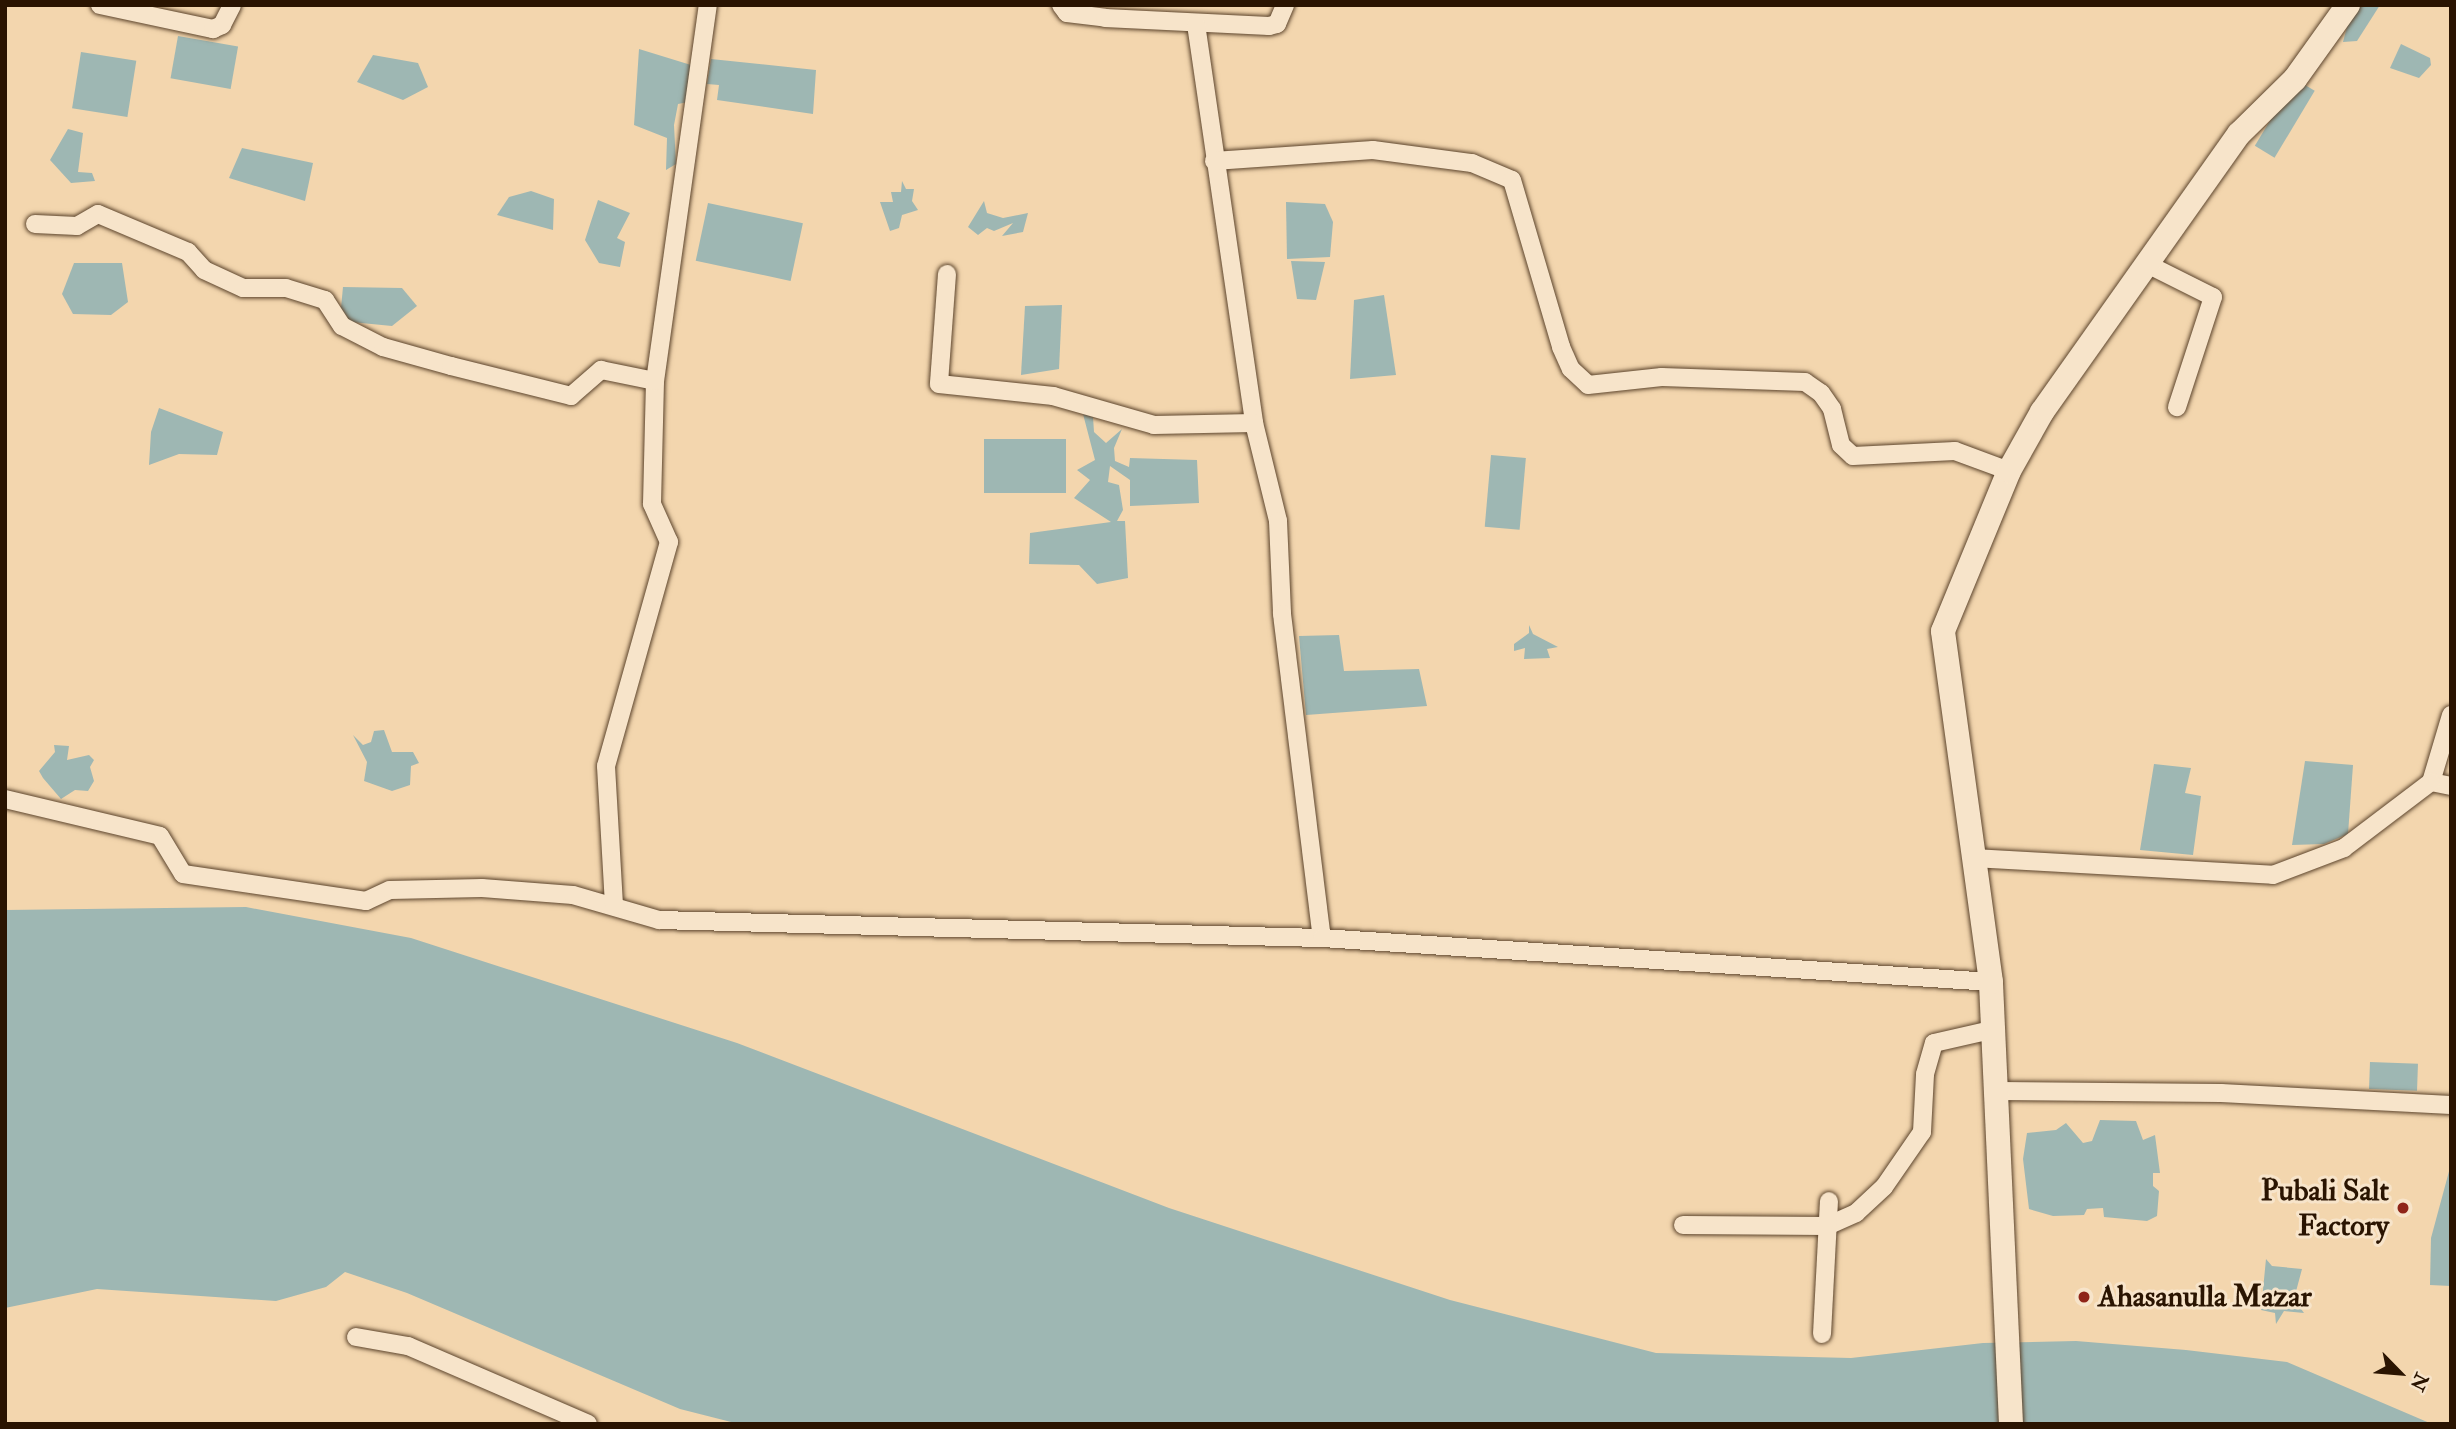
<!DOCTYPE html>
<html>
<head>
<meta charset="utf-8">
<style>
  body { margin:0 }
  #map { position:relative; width:2456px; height:1429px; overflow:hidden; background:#f3d6ae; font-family:"IM FELL Double Pica",serif }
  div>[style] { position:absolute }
  .water>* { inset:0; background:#9eb7b3; transform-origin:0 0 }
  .roads { filter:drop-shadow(0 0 2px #5c442c) drop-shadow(0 0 2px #5c442c) }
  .street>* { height:18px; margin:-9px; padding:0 9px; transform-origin:9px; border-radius:9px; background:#f7e4ca }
  .secondary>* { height:24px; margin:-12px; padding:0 12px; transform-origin:12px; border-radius:12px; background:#f7e4ca }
  .dots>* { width:19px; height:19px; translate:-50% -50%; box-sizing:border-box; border:4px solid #f7e4ca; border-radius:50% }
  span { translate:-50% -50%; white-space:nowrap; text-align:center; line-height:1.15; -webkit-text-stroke:6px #f7e4ca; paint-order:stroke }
  .poi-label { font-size:30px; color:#2a1401; font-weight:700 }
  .right { translate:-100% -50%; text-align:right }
  .left { translate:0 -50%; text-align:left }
  .frame { position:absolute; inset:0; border:7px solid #2a1401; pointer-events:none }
  .north { position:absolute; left:2365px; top:1338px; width:70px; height:70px; -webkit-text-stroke:5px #f7e4ca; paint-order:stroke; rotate:115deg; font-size:19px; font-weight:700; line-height:28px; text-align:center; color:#2a1401 }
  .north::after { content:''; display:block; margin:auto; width:24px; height:32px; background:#2a1401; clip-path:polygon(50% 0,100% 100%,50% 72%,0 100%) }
</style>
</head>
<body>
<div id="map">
  <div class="water">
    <i style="clip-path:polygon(2361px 5px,2380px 5px,2357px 41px,2343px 42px,2348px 23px)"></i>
    <i style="left:178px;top:36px;width:61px;height:43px;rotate:10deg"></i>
    <i style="clip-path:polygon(2401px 44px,2430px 58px,2431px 65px,2419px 78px,2390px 68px)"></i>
    <i style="clip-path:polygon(639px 49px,691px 65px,688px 102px,678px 104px,674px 125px,676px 164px,666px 170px,667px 138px,634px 125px)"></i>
    <i style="left:81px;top:52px;width:56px;height:57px;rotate:9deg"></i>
    <i style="clip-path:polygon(373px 55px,418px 63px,428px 87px,403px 100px,357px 82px)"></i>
    <i style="clip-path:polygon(711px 59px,816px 70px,813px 114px,717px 100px,719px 85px,707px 84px)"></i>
    <i style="left:2295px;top:79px;width:23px;height:78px;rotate:31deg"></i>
    <i style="clip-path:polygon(68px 129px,83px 133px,78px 172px,92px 173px,95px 181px,71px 183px,50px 160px)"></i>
    <i style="clip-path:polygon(242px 148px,313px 163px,305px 201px,229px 178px)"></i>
    <i style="clip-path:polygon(902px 181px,906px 189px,914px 189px,912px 201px,918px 210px,902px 215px,899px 228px,890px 231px,880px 202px,893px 202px,891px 192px,901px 192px)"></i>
    <i style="clip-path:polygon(531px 191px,554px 199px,553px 230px,497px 215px,509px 197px)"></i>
    <i style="clip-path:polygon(598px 200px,630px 213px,617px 238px,625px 242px,620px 267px,599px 263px,585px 240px)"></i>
    <i style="clip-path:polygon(984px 201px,987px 213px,1003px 218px,1028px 213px,1023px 232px,1002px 236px,1013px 223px,994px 231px,987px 228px,978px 235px,968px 227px)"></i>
    <i style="clip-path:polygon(1286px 202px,1325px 204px,1333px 222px,1330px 257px,1287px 259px)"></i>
    <i style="left:708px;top:203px;width:97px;height:59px;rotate:12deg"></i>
    <i style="clip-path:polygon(1291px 261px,1325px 262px,1316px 300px,1297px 299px)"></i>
    <i style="clip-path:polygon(74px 263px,122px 263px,128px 302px,111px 315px,73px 314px,62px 294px)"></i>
    <i style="clip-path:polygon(343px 287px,402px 288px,417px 306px,392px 326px,351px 322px,341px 308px)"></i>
    <i style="clip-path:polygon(1384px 295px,1396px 375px,1350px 379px,1354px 300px)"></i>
    <i style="clip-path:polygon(1062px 305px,1059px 369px,1021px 375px,1025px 306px)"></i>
    <i style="clip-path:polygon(159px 408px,223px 432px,217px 455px,179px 454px,149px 465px,151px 432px)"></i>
    <i style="clip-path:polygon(1083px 414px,1093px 417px,1094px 432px,1106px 443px,1122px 429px,1114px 448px,1115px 461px,1129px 467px,1130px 458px,1197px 460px,1199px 503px,1130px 506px,1130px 480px,1110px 466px,1108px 482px,1119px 485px,1123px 510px,1117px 521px,1125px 521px,1128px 578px,1097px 584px,1079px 565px,1029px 564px,1030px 533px,1111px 522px,1074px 498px,1090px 480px,1077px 470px,1095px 460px)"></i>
    <i style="left:984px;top:439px;width:82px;height:54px"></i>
    <i style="left:1491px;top:455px;width:35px;height:72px;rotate:5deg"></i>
    <i style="clip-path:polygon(1529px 625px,1533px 634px,1558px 647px,1547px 649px,1550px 658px,1524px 659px,1525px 648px,1514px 651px,1514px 644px,1529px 633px)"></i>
    <i style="clip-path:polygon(1339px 635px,1344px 671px,1419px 669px,1427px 706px,1306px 715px,1299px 636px)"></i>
    <i style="clip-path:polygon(384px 730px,392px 752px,413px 752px,419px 763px,411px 766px,410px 785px,392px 791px,364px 781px,367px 762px,353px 735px,363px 745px,371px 742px,374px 731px)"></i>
    <i style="clip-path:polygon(54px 745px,69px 746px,67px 760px,89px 755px,94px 760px,90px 767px,94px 781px,88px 791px,75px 790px,61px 799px,43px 778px,39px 771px,55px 752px)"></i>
    <i style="clip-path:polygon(2305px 761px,2353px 765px,2348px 834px,2324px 844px,2292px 845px)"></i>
    <i style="clip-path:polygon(2154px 764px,2191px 768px,2185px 793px,2201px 796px,2193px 855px,2140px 850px)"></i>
    <i style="clip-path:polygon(246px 907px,411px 938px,737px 1043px,1169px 1208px,1450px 1300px,1656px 1353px,1851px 1358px,1983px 1343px,2076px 1341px,2186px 1350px,2287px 1362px,2432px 1424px,739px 1424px,680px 1409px,407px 1293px,345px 1272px,326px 1287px,276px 1301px,97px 1289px,5px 1308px,5px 910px)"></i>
    <i style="left:2370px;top:1062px;width:48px;height:27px;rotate:2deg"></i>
    <i style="clip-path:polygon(2100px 1120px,2136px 1121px,2143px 1140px,2155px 1135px,2160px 1173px,2153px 1173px,2153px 1186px,2159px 1191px,2157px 1216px,2147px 1221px,2104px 1217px,2103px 1208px,2087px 1209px,2084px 1215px,2053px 1216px,2029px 1209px,2023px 1159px,2027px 1133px,2056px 1130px,2066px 1123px,2083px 1143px,2092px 1141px)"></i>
    <i style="clip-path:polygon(2451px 1164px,2451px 1286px,2430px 1285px,2431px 1238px)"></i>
    <i style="clip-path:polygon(2266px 1259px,2272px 1266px,2302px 1269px,2294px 1299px,2304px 1313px,2284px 1311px,2276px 1324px,2275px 1313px,2261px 1310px)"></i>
  </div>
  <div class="roads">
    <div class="street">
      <i style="left:100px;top:5px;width:116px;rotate:12deg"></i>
      <i style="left:213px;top:29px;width:10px;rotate:-24deg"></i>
      <i style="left:222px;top:25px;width:22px;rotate:-63deg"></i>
      <i style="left:1061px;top:5px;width:10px;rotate:53deg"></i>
      <i style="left:1067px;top:13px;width:38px;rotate:7deg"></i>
      <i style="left:1105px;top:18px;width:164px;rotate:2.8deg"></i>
      <i style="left:1269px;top:26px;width:8px;rotate:-14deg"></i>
      <i style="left:1277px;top:24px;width:21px;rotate:-67deg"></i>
      <i style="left:1196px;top:24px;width:403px;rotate:81.7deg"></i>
      <i style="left:1254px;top:423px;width:101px;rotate:76.2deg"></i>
      <i style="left:1278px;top:521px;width:93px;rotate:87.5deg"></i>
      <i style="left:1282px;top:614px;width:326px;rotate:83deg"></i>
      <i style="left:1214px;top:161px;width:159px;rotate:-4deg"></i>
      <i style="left:1373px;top:150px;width:100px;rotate:7.5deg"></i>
      <i style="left:1472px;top:163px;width:43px;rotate:23deg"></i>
      <i style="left:1512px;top:180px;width:174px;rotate:73.6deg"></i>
      <i style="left:1561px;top:347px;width:24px;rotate:66deg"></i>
      <i style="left:1571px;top:369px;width:23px;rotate:43deg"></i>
      <i style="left:1588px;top:385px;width:74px;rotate:-6.2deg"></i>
      <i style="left:1662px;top:377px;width:143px;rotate:2deg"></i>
      <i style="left:1805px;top:382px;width:19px;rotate:35deg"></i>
      <i style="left:1821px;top:393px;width:19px;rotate:55deg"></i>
      <i style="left:1832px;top:409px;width:37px;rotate:76deg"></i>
      <i style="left:1841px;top:445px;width:16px;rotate:43deg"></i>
      <i style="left:1853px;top:456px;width:102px;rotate:-2.8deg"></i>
      <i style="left:1955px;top:451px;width:58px;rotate:20.3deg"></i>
      <i style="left:35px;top:224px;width:42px;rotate:2.7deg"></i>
      <i style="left:77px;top:226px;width:24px;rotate:-30deg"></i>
      <i style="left:98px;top:214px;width:98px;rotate:22.9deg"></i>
      <i style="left:188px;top:252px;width:24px;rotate:48deg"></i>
      <i style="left:204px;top:270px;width:43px;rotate:24.8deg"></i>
      <i style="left:243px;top:288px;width:43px"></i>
      <i style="left:286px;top:288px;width:41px;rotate:17.1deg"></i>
      <i style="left:325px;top:300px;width:31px;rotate:57deg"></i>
      <i style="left:342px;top:326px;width:46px;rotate:27.1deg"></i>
      <i style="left:383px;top:347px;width:71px;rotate:15.6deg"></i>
      <i style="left:451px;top:366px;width:124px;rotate:14deg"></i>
      <i style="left:571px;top:396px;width:40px;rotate:-41deg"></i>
      <i style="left:601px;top:370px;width:55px;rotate:11.5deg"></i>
      <i style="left:2145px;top:263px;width:76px;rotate:26.6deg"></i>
      <i style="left:2213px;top:297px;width:116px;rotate:108.1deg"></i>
      <i style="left:947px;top:274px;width:110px;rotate:94.2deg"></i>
      <i style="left:939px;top:384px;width:115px;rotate:6deg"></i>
      <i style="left:1053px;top:396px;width:105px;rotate:16deg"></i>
      <i style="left:1154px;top:425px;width:100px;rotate:-1.1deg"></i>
      <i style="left:2451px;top:715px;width:70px;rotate:106.6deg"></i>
      <i style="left:2431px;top:782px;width:20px;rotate:11deg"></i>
      <i style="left:5px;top:799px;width:159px;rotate:13.4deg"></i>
      <i style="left:160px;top:836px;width:44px;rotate:58.8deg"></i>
      <i style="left:183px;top:874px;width:185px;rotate:8.4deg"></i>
      <i style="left:366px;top:901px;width:26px;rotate:-25deg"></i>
      <i style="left:390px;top:890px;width:92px;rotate:-1.2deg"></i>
      <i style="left:482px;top:888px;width:91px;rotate:4.4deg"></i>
      <i style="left:573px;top:895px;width:90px;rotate:16.2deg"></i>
      <i style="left:659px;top:920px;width:663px;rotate:1.56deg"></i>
      <i style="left:1322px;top:938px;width:670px;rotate:3.76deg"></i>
      <i style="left:1973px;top:858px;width:300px;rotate:3.2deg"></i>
      <i style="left:2273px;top:875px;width:76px;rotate:-20.8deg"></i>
      <i style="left:2344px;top:848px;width:109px;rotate:-37.2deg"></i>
      <i style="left:614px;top:905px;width:139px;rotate:-93.3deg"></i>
      <i style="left:606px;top:766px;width:233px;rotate:-74.3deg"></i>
      <i style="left:669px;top:542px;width:42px;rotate:-114.1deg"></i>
      <i style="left:652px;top:504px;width:123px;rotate:-88.6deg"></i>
      <i style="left:655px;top:381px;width:380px;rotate:-82deg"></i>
      <i style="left:1999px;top:1091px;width:222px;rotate:0.5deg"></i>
      <i style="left:2221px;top:1093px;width:230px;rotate:3deg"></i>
      <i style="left:1683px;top:1225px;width:144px;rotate:0.4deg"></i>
      <i style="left:1827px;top:1226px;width:32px;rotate:-24deg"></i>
      <i style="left:1856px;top:1213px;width:38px;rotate:-43deg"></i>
      <i style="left:1884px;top:1187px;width:67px;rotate:-55.4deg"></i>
      <i style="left:1922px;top:1132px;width:58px;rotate:-87deg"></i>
      <i style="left:1925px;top:1074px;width:32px;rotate:-74deg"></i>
      <i style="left:1934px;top:1043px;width:63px;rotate:-12.9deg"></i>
      <i style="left:1822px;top:1334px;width:133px;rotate:-87deg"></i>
      <i style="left:356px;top:1337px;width:53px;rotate:9.8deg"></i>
      <i style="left:408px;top:1346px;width:196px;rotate:23.4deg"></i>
    </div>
    <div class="secondary">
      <i style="left:2011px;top:1424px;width:442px;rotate:-92.6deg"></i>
      <i style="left:1991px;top:982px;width:354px;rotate:-97.8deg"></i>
      <i style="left:1943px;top:631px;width:173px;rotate:-67.6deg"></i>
      <i style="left:2009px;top:471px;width:68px;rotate:-60.8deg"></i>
      <i style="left:2042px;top:412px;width:341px;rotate:-54.7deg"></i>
      <i style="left:2239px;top:134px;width:78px;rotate:-44.5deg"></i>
      <i style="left:2295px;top:79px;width:91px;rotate:-54.4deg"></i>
    </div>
  </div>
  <div class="dots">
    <i style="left:2403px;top:1208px;background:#8f2418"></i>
    <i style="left:2084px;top:1297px;background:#8f2418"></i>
  </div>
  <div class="poi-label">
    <span class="right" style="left:2389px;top:1208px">Pubali Salt<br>Factory</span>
    <span class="left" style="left:2098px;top:1297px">Ahasanulla Mazar</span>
  </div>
  <div class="frame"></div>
  <div class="north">N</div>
</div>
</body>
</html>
